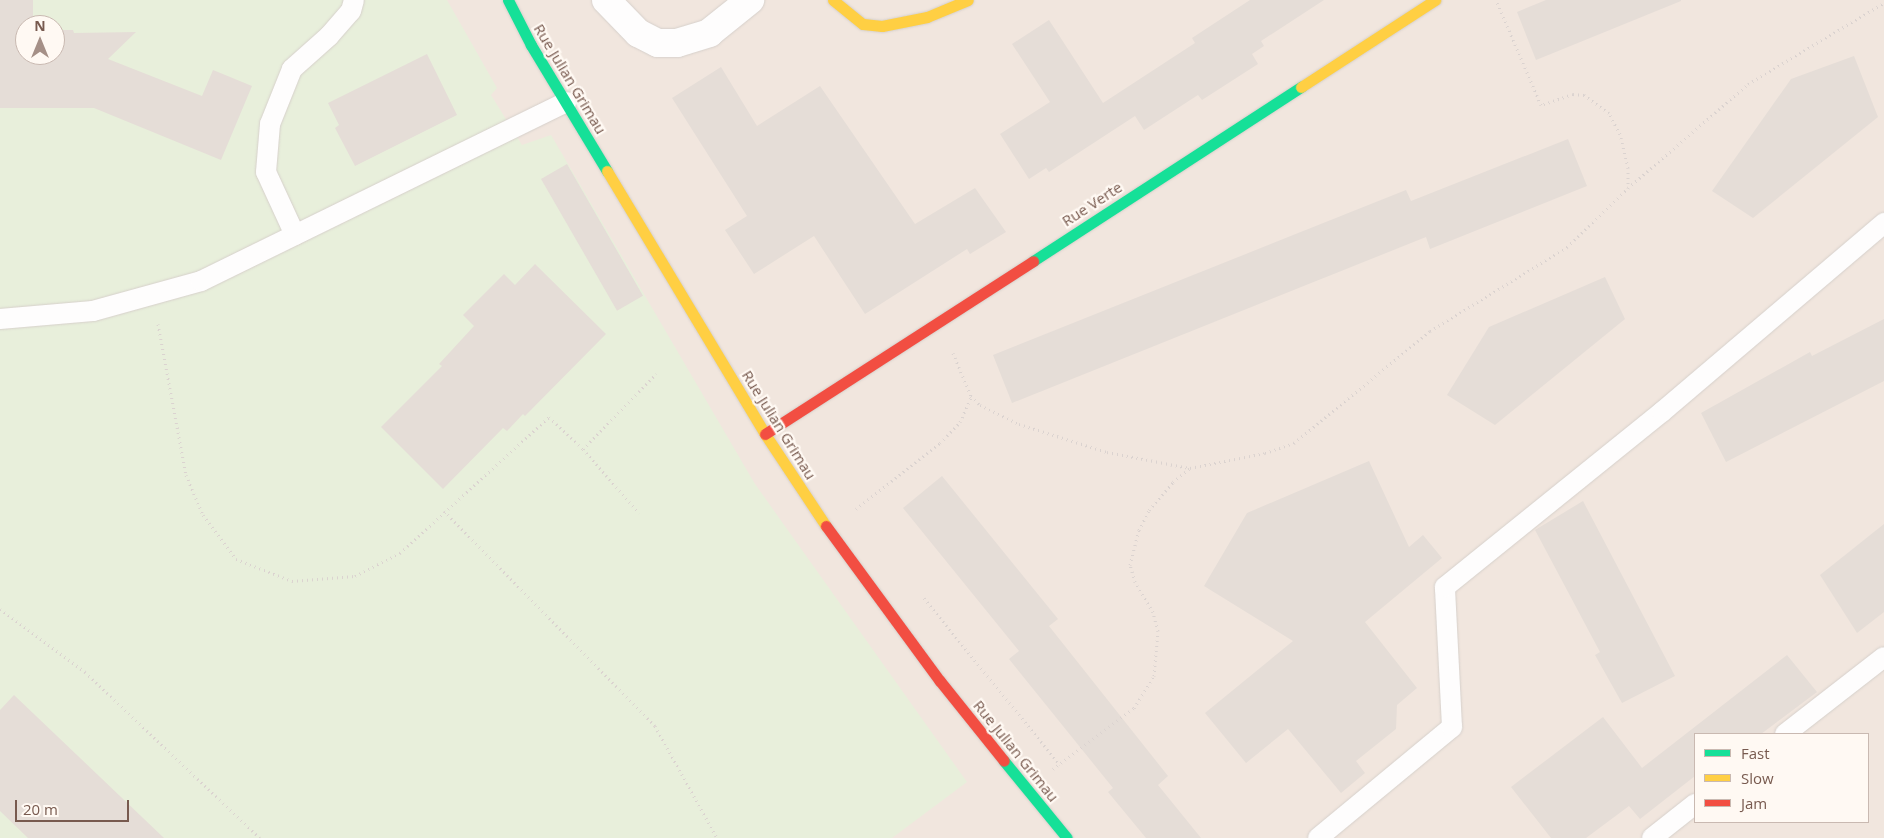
<!DOCTYPE html>
<html>
<head>
<meta charset="utf-8">
<style>
  body { margin:0 }
  #map { position:relative; width:1884px; height:838px; overflow:hidden; background:#f8f4f0; font-family:"Open Sans",sans-serif }
  div>[style] { position:absolute }
  .residential>* { inset:0; background:#f1e6de }
  .green>* { inset:0; background:#e8efdb }
  .building>* { inset:0; background:#e5ddd7; transform-origin:0 0 }
  .path>* { height:3px; margin-top:-1.5px; transform-origin:0; background:repeating-linear-gradient(90deg,#dbd3d0 0 1px,transparent 0 5px) }
  .roads { filter:drop-shadow(0 0 1px #d6d0cb) drop-shadow(0 0 1px #d6d0cb) }
  .lane>* { height:20px; margin:-10px; padding:0 10px; transform-origin:10px; border-radius:10px; background:#fefdfd }
  .street>* { height:28px; margin:-14px; padding:0 14px; transform-origin:14px; border-radius:14px; background:#fefdfd }
  .fast>* { height:11px; margin:-5.5px; padding:0 5.5px; transform-origin:5.5px; border-radius:5.5px; background:#16e098 }
  .slow>* { height:11px; margin:-5.5px; padding:0 5.5px; transform-origin:5.5px; border-radius:5.5px; background:#ffcf43 }
  .jam>* { height:11px; margin:-5.5px; padding:0 5.5px; transform-origin:5.5px; border-radius:5.5px; background:#f24e42 }
  span { translate:-50% -50%; white-space:nowrap; text-align:center; line-height:1.15; -webkit-text-stroke:4.5px #fff9f3; paint-order:stroke }
  .street-label { font-size:15px; color:#785a4f }
  .legend { position:absolute; left:1694px; top:733px; width:175px; height:90px; box-sizing:border-box; background:#fff9f3; border:1px solid #c9b9b1; margin:0; padding:6px 9px; list-style:none; font-size:15px; color:#785a4f }
  .legend li { display:flex; align-items:center; gap:10px; height:25px }
  .legend b { width:25px; border:1px solid #c9b9b1 }
  .north { position:absolute; left:15px; top:15px; width:50px; height:50px; box-sizing:border-box; background:#fff9f3; border:1px solid #c9b9b1; border-radius:50%; rotate:0deg; font-size:14px; font-weight:700; line-height:20px; text-align:center; color:#785a4f }
  .north::after { content:''; display:block; margin:auto; width:18px; height:22px; background:#a59087; clip-path:polygon(50% 0,100% 100%,50% 72%,0 100%) }
  .scale { position:absolute; left:15px; top:800px; width:114px; height:22px; box-sizing:border-box; border:2px solid #785a4f; border-top:0; padding-left:6px; font-size:15px; line-height:18px; white-space:nowrap; color:#785a4f; -webkit-text-stroke:4px #fff9f3; paint-order:stroke }
</style>
</head>
<body>
<div id="map">
  <div class="residential">
    <i style="clip-path:polygon(evenodd,0 0,1884px 0,1884px 838px,0 838px,0 0,25px 25px,55px 25px,55px 55px,25px 55px,25px 25px,0 0,1695px 734px,1868px 734px,1868px 822px,1695px 822px,1695px 734px)"></i>
  </div>
  <div class="green">
    <i style="clip-path:polygon(evenodd,0 0,447px 0,497px 88px,491px 95px,522px 145px,551px 135px,755px 484px,967px 782px,892px 838px,0 838px,0 0,25px 25px,55px 25px,55px 55px,25px 55px,25px 25px)"></i>
  </div>
  <div class="building">
    <i style="clip-path:polygon(0 0,33px 0,33px 25px,25px 25px,25px 55px,55px 55px,55px 30px,73px 30px,74px 33px,136px 32px,108px 59px,202px 96px,213px 70px,252px 86px,221px 160px,94px 108px,0 108px)"></i>
    <i style="clip-path:polygon(1250px 0,1324px 0,1261px 41px,1264px 46px,1252px 54px,1258px 64px,1202px 100px,1198px 95px,1144px 130px,1135px 116px,1049px 172px,1046px 168px,1029px 179px,1000px 134px,1050px 102px,1012px 44px,1049px 20px,1103px 103px,1195px 43px,1192px 38px)"></i>
    <i style="clip-path:polygon(1546px 0,1681px 0,1681px 1px,1536px 60px,1517px 12px)"></i>
    <i style="clip-path:polygon(427px 54px,457px 115px,355px 166px,335px 128px,339px 125px,328px 103px)"></i>
    <i style="clip-path:polygon(1854px 56px,1878px 117px,1753px 218px,1712px 191px,1791px 79px)"></i>
    <i style="clip-path:polygon(721px 67px,757px 126px,820px 86px,915px 224px,975px 188px,1006px 232px,970px 254px,967px 249px,865px 314px,814px 236px,754px 274px,725px 230px,747px 216px,672px 98px)"></i>
    <i style="clip-path:polygon(1568px 139px,1587px 186px,1430px 249px,1426px 237px,1012px 403px,993px 355px,1406px 190px,1411px 201px)"></i>
    <i style="left:567px;top:164px;width:152px;height:30px;rotate:60deg"></i>
    <i style="clip-path:polygon(535px 264px,606px 334px,525px 416px,523px 414px,507px 431px,503px 428px,443px 489px,381px 427px,442px 366px,439px 364px,474px 326px,463px 315px,504px 274px,515px 285px)"></i>
    <i style="clip-path:polygon(1605px 277px,1625px 319px,1495px 425px,1447px 395px,1489px 327px)"></i>
    <i style="clip-path:polygon(1884px 319px,1884px 381px,1726px 462px,1701px 413px,1810px 352px,1812px 356px)"></i>
    <i style="clip-path:polygon(1369px 461px,1409px 547px,1423px 535px,1442px 558px,1365px 622px,1417px 688px,1397px 705px,1396px 729px,1356px 761px,1365px 773px,1341px 793px,1288px 729px,1246px 763px,1205px 713px,1293px 641px,1204px 586px,1247px 513px)"></i>
    <i style="clip-path:polygon(942px 476px,1058px 619px,1049px 626px,1168px 776px,1158px 785px,1201px 838px,1146px 838px,1108px 792px,1113px 788px,1009px 659px,1019px 651px,903px 508px)"></i>
    <i style="clip-path:polygon(1583px 501px,1675px 676px,1622px 703px,1595px 655px,1600px 652px,1535px 530px)"></i>
    <i style="clip-path:polygon(1884px 524px,1884px 612px,1857px 633px,1820px 575px)"></i>
    <i style="clip-path:polygon(1787px 655px,1817px 692px,1761px 734px,1695px 734px,1695px 776px,1640px 819px,1629px 806px,1586px 838px,1551px 838px,1511px 787px,1603px 717px,1642px 768px)"></i>
    <i style="clip-path:polygon(14px 695px,164px 838px,28px 838px,0 811px,0 710px)"></i>
  </div>
  <div class="path">
    <i style="left:1628px;top:188px;width:159px;rotate:-40.9deg"></i>
    <i style="left:1748px;top:84px;width:158px;rotate:-30.8deg"></i>
    <i style="left:158px;top:324px;width:154px;rotate:79.5deg"></i>
    <i style="left:186px;top:475px;width:43px;rotate:67deg"></i>
    <i style="left:203px;top:515px;width:55px;rotate:53.1deg"></i>
    <i style="left:236px;top:559px;width:60px;rotate:21.4deg"></i>
    <i style="left:292px;top:581px;width:63px;rotate:-4.5deg"></i>
    <i style="left:355px;top:576px;width:51px;rotate:-27.1deg"></i>
    <i style="left:400px;top:553px;width:202px;rotate:-42.4deg"></i>
    <i style="left:549px;top:417px;width:47px;rotate:43.3deg"></i>
    <i style="left:583px;top:449px;width:85px;rotate:48.8deg"></i>
    <i style="left:953px;top:353px;width:47px;rotate:67.3deg"></i>
    <i style="left:971px;top:396px;width:13px;rotate:45deg"></i>
    <i style="left:980px;top:405px;width:43px;rotate:26deg"></i>
    <i style="left:1019px;top:424px;width:92px;rotate:17.7deg"></i>
    <i style="left:1107px;top:452px;width:84px;rotate:11deg"></i>
    <i style="left:583px;top:449px;width:105px;rotate:-45.8deg"></i>
    <i style="left:856px;top:509px;width:107px;rotate:-38.2deg"></i>
    <i style="left:940px;top:443px;width:29px;rotate:-46deg"></i>
    <i style="left:960px;top:422px;width:27px;rotate:-66deg"></i>
    <i style="left:444px;top:511px;width:301px;rotate:45.5deg"></i>
    <i style="left:655px;top:726px;width:128px;rotate:61deg"></i>
    <i style="left:924px;top:598px;width:215px;rotate:50.8deg"></i>
    <i style="left:0;top:609px;width:106px;rotate:36.5deg"></i>
    <i style="left:85px;top:672px;width:241px;rotate:43.5deg"></i>
    <i style="left:1053px;top:769px;width:101px;rotate:-37deg"></i>
    <i style="left:1134px;top:708px;width:38px;rotate:-58deg"></i>
    <i style="left:1154px;top:676px;width:45px;rotate:-84.9deg"></i>
    <i style="left:1158px;top:631px;width:20px;rotate:-105deg"></i>
    <i style="left:1153px;top:612px;width:35px;rotate:-121deg"></i>
    <i style="left:1135px;top:582px;width:18px;rotate:-106deg"></i>
    <i style="left:1130px;top:565px;width:36px;rotate:-76deg"></i>
    <i style="left:1139px;top:530px;width:22px;rotate:-63deg"></i>
    <i style="left:1149px;top:510px;width:37px;rotate:-49deg"></i>
    <i style="left:1173px;top:482px;width:22px;rotate:-39deg"></i>
    <i style="left:1190px;top:468px;width:76px;rotate:-11.3deg"></i>
    <i style="left:1265px;top:453px;width:31px;rotate:-19deg"></i>
    <i style="left:1294px;top:443px;width:176px;rotate:-39.5deg"></i>
    <i style="left:1430px;top:331px;width:161px;rotate:-31.5deg"></i>
    <i style="left:1567px;top:247px;width:85px;rotate:-44deg"></i>
    <i style="left:1628px;top:188px;width:20px;rotate:-90deg"></i>
    <i style="left:1628px;top:168px;width:35px;rotate:-103deg"></i>
    <i style="left:1620px;top:134px;width:24px;rotate:-118deg"></i>
    <i style="left:1609px;top:113px;width:31px;rotate:-144deg"></i>
    <i style="left:1584px;top:95px;width:11px;rotate:-175deg"></i>
    <i style="left:1573px;top:94px;width:34px;rotate:161deg"></i>
    <i style="left:1541px;top:105px;width:114px;rotate:-113.2deg"></i>
  </div>
  <div class="roads">
    <div class="lane">
      <i style="left:295px;top:235px;width:69px;rotate:-114.7deg"></i>
      <i style="left:266px;top:172px;width:48px;rotate:-85.2deg"></i>
      <i style="left:270px;top:124px;width:59px;rotate:-68.2deg"></i>
      <i style="left:292px;top:69px;width:50px;rotate:-41.7deg"></i>
      <i style="left:329px;top:36px;width:33px;rotate:-49deg"></i>
      <i style="left:351px;top:11px;width:11px;rotate:-75deg"></i>
      <i style="left:0;top:319px;width:93px;rotate:-4.9deg"></i>
      <i style="left:93px;top:311px;width:112px;rotate:-15.5deg"></i>
      <i style="left:201px;top:281px;width:407px;rotate:-26.1deg"></i>
      <i style="left:1785px;top:734px;width:125px;rotate:-37.9deg"></i>
      <i style="left:1318px;top:838px;width:174px;rotate:-39.6deg"></i>
      <i style="left:1452px;top:727px;width:140px;rotate:-92.9deg"></i>
      <i style="left:1445px;top:587px;width:279px;rotate:-38.9deg"></i>
      <i style="left:1662px;top:412px;width:292px;rotate:-40.4deg"></i>
      <i style="left:1652px;top:838px;width:55px;rotate:-38.3deg"></i>
    </div>
    <div class="street">
      <i style="left:606px;top:0;width:46px;rotate:45.9deg"></i>
      <i style="left:638px;top:33px;width:22px;rotate:27deg"></i>
      <i style="left:658px;top:43px;width:19px"></i>
      <i style="left:677px;top:43px;width:34px;rotate:-17deg"></i>
      <i style="left:709px;top:33px;width:53px;rotate:-38.8deg"></i>
    </div>
    <div class="fast">
      <i style="left:508px;top:0;width:51px;rotate:62.9deg"></i>
      <i style="left:531px;top:45px;width:147px;rotate:58.9deg"></i>
      <i style="left:1033px;top:261px;width:320px;rotate:-33deg"></i>
      <i style="left:1004px;top:761px;width:99px;rotate:50.7deg"></i>
    </div>
    <div class="slow">
      <i style="left:833px;top:0;width:38px;rotate:39deg"></i>
      <i style="left:863px;top:24px;width:19px;rotate:6deg"></i>
      <i style="left:882px;top:26px;width:46px;rotate:-11.3deg"></i>
      <i style="left:927px;top:17px;width:44px;rotate:-22.5deg"></i>
      <i style="left:1301px;top:87px;width:160px;rotate:-33deg"></i>
      <i style="left:607px;top:171px;width:307px;rotate:59deg"></i>
      <i style="left:765px;top:434px;width:110px;rotate:56.5deg"></i>
    </div>
    <div class="jam">
      <i style="left:765px;top:434px;width:319px;rotate:-32.8deg"></i>
      <i style="left:826px;top:526px;width:192px;rotate:53.7deg"></i>
      <i style="left:940px;top:681px;width:102px;rotate:51.3deg"></i>
    </div>
  </div>
  <div class="street-label">
    <span style="left:570px;top:79px;rotate:59deg">Rue Julian Grimau</span>
    <span style="left:1092px;top:204px;rotate:-33deg">Rue Verte</span>
    <span style="left:779px;top:425px;rotate:58deg">Rue Julian Grimau</span>
    <span style="left:1016px;top:751px;rotate:51deg">Rue Julian Grimau</span>
  </div>
  <ul class="legend">
  <li><b style="height:6px;background:#16e098"></b>Fast</li>
  <li><b style="height:6px;background:#ffcf43"></b>Slow</li>
  <li><b style="height:6px;background:#f24e42"></b>Jam</li>
  </ul>
  <div class="north">N</div>
  <div class="scale">20 m</div>
</div>
</body>
</html>
